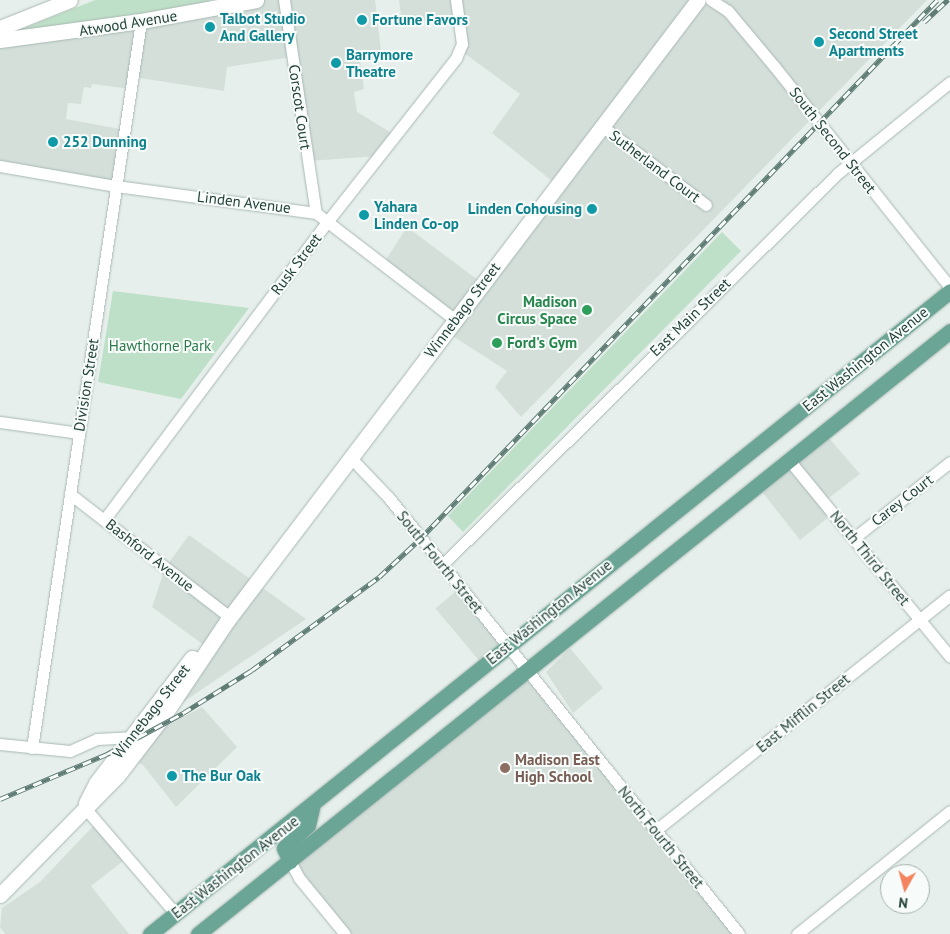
<!DOCTYPE html>
<html>
<head>
<meta charset="utf-8">
<style>
  body { margin:0 }
  #map { position:relative; width:950px; height:934px; overflow:hidden; background:#e6efeb; font-family:"PT Sans",sans-serif }
  div>[style] { position:absolute }
  .built>* { inset:0; background:#d4dfda; transform-origin:0 0 }
  .green>* { inset:0; background:#bfe0c8 }
  .roads { filter:drop-shadow(0 0 1px #a8b8b2) drop-shadow(0 0 1px #a8b8b2) }
  .street>* { height:11px; margin:-5.5px; padding:0 5.5px; transform-origin:5.5px; border-radius:5.5px; background:#fff }
  .secondary>* { height:15px; margin:-7.5px; padding:0 7.5px; transform-origin:7.5px; border-radius:7.5px; background:#fff }
  .primary>* { height:15px; margin:-7.5px; padding:0 7.5px; transform-origin:7.5px; border-radius:7.5px; background:#6aa596 }
  .rail>* { height:5px; margin-top:-2.5px; transform-origin:0; background:repeating-linear-gradient(90deg,#f7fbf9 0 9px,#5f7d75 0 18px); box-sizing:border-box; border-block:1px solid #5f7d75 }
  .dots>* { width:14px; height:14px; translate:-50% -50%; box-sizing:border-box; border:2px solid #f7fbf9; border-radius:50% }
  span { translate:-50% -50%; white-space:nowrap; text-align:center; line-height:1.15; -webkit-text-stroke:4px #f7fbf9; paint-order:stroke }
  .culture-label { font-size:15px; color:#0d838f; font-weight:700 }
  .left { translate:0 -50%; text-align:left }
  .right { translate:-100% -50%; text-align:right }
  .street-label { font-size:15px; color:#24423a }
  .leisure-label { font-size:15px; color:#27864d; font-weight:700 }
  .park-label { font-size:15px; color:#2d7a4b }
  .education-label { font-size:15px; color:#785e54; font-weight:700 }
  .north { position:absolute; left:880px; top:864px; width:50px; height:50px; box-sizing:border-box; background:#f7fbf9; border:1px solid #a3b1ad; border-radius:50%; rotate:187deg; font-size:14px; font-weight:700; line-height:20px; text-align:center; color:#24423a }
  .north::after { content:''; display:block; margin:auto; width:18px; height:22px; background:#f4845f; clip-path:polygon(50% 0,100% 100%,50% 72%,0 100%) }
</style>
</head>
<body>
<div id="map">
  <div class="built">
    <i style="clip-path:polygon(256px 0,375px 0,382px 59px,360px 61px,364px 89px,354px 92px,357px 112px,395px 135px,380px 156px,308px 161px,292px 57px,227px 67px,224px 91px,133px 77px,131px 89px,92px 84px,91px 88px,84px 87px,81px 104px,68px 103px,66px 119px,125px 130px,116px 186px,0 166px,0 40px)"></i>
    <i style="clip-path:polygon(399px 0,927px 0,521px 417px,495px 387px,507px 371px,445px 331px,454px 319px,382px 266px,407px 227px,482px 283px,557px 185px,492px 133px,520px 94px,460px 50px,457px 16px,402px 23px)"></i>
    <i style="clip-path:polygon(829px 438px,860px 474px,821px 504px,830px 516px,800px 540px,763px 493px)"></i>
    <i style="clip-path:polygon(189px 535px,306px 619px,164px 715px,209px 649px,152px 607px,165px 568px)"></i>
    <i style="left:460px;top:588px;width:74px;height:32px;rotate:50deg"></i>
    <i style="clip-path:polygon(570px 648px,603px 688px,573px 713px,546px 672px)"></i>
    <i style="clip-path:polygon(526px 669px,739px 934px,345px 934px,290px 861px)"></i>
    <i style="clip-path:polygon(202px 707px,237px 747px,176px 807px,143px 765px,130px 759px,150px 731px,166px 726px)"></i>
    <i style="clip-path:polygon(97px 822px,127px 858px,91px 886px,129px 934px,5px 934px,0 927px,2px 908px,40px 882px)"></i>
  </div>
  <div class="green">
    <i style="clip-path:polygon(95px 0,209px 0,211px 3px,15px 32px)"></i>
    <i style="clip-path:polygon(722px 232px,741px 251px,463px 532px,448px 516px)"></i>
    <i style="clip-path:polygon(113px 291px,249px 308px,181px 399px,98px 382px)"></i>
  </div>
  <div class="roads">
    <div class="street">
      <i style="left:284px;top:0;width:215px;rotate:81.5deg"></i>
      <i style="left:711px;top:0;width:20px;rotate:33deg"></i>
      <i style="left:728px;top:11px;width:72px;rotate:50.1deg"></i>
      <i style="left:774px;top:66px;width:283px;rotate:51.5deg"></i>
      <i style="left:603px;top:127px;width:129px;rotate:37.1deg"></i>
      <i style="left:0;top:166px;width:118px;rotate:9.8deg"></i>
      <i style="left:116px;top:186px;width:202px;rotate:7.7deg"></i>
      <i style="left:316px;top:213px;width:174px;rotate:37.5deg"></i>
      <i style="left:0;top:422px;width:80px;rotate:7.9deg"></i>
      <i style="left:350px;top:457px;width:57px;rotate:46.4deg"></i>
      <i style="left:389px;top:498px;width:559px;rotate:51.24deg"></i>
      <i style="left:789px;top:460px;width:254px;rotate:50.7deg"></i>
      <i style="left:70px;top:494px;width:202px;rotate:37.6deg"></i>
      <i style="left:104px;top:520px;width:372px;rotate:-53.2deg"></i>
      <i style="left:327px;top:222px;width:209px;rotate:-51.8deg"></i>
      <i style="left:456px;top:58px;width:15px;rotate:-67deg"></i>
      <i style="left:462px;top:44px;width:44px;rotate:-97.8deg"></i>
      <i style="left:854px;top:538px;width:122px;rotate:-38.4deg"></i>
      <i style="left:442px;top:565px;width:557px;rotate:-44.71deg"></i>
      <i style="left:838px;top:173px;width:144px;rotate:-39.1deg"></i>
      <i style="left:0;top:744px;width:70px;rotate:5.7deg"></i>
      <i style="left:70px;top:751px;width:30px;rotate:-24deg"></i>
      <i style="left:97px;top:739px;width:38px;rotate:-3deg"></i>
      <i style="left:32px;top:748px;width:735px;rotate:-81.47deg"></i>
      <i style="left:85px;top:808px;width:138px;rotate:49.4deg"></i>
      <i style="left:656px;top:830px;width:376px;rotate:-38.6deg"></i>
      <i style="left:290px;top:861px;width:19px;rotate:62deg"></i>
      <i style="left:299px;top:878px;width:72px;rotate:50.6deg"></i>
      <i style="left:797px;top:934px;width:196px;rotate:-38.8deg"></i>
    </div>
    <div class="secondary">
      <i style="left:0;top:28px;width:75px;rotate:-21.8deg"></i>
      <i style="left:0;top:40px;width:142px;rotate:-7.7deg"></i>
      <i style="left:141px;top:21px;width:117px;rotate:-10.3deg"></i>
      <i style="left:86px;top:803px;width:22px;rotate:-63deg"></i>
      <i style="left:96px;top:783px;width:158px;rotate:-52.5deg"></i>
      <i style="left:0;top:895px;width:168px;rotate:-45.5deg"></i>
      <i style="left:118px;top:775px;width:76px;rotate:-52.5deg"></i>
      <i style="left:164px;top:715px;width:113px;rotate:-56.2deg"></i>
      <i style="left:227px;top:621px;width:779px;rotate:-52.82deg"></i>
    </div>
    <div class="primary">
      <i style="left:290px;top:861px;width:14px;rotate:-115deg"></i>
      <i style="left:284px;top:848px;width:33px;rotate:-44deg"></i>
      <i style="left:308px;top:825px;width:18px;rotate:-77deg"></i>
      <i style="left:150px;top:934px;width:1026px;rotate:-38.79deg"></i>
      <i style="left:198px;top:934px;width:964px;rotate:-38.72deg"></i>
    </div>
  </div>
  <div class="rail">
    <i style="left:924px;top:22px;width:33px;rotate:-43deg"></i>
    <i style="left:0;top:799px;width:116px;rotate:-22.8deg"></i>
    <i style="left:107px;top:754px;width:86px;rotate:-28.3deg"></i>
    <i style="left:183px;top:713px;width:81px;rotate:-31.9deg"></i>
    <i style="left:252px;top:670px;width:157px;rotate:-36.2deg"></i>
    <i style="left:379px;top:577px;width:56px;rotate:-42.8deg"></i>
    <i style="left:420px;top:539px;width:747px;rotate:-46.19deg"></i>
  </div>
  <div class="dots">
    <i style="left:362px;top:20px;background:#0f9aa8"></i>
    <i style="left:210px;top:27px;background:#0f9aa8"></i>
    <i style="left:819px;top:42px;background:#0f9aa8"></i>
    <i style="left:336px;top:63px;background:#0f9aa8"></i>
    <i style="left:53px;top:142px;background:#0f9aa8"></i>
    <i style="left:592px;top:209px;background:#0f9aa8"></i>
    <i style="left:364px;top:215px;background:#0f9aa8"></i>
    <i style="left:587px;top:310px;background:#2e9e5b"></i>
    <i style="left:497px;top:343px;background:#2e9e5b"></i>
    <i style="left:505px;top:768px;background:#8d6e63"></i>
    <i style="left:172px;top:776px;background:#0f9aa8"></i>
  </div>
  <div class="culture-label">
    <span class="left" style="left:220px;top:27px">Talbot Studio<br>And Gallery</span>
    <span class="left" style="left:372px;top:20px">Fortune Favors</span>
    <span class="left" style="left:829px;top:42px">Second Street<br>Apartments</span>
    <span class="left" style="left:346px;top:63px">Barrymore<br>Theatre</span>
    <span class="left" style="left:63px;top:142px">252 Dunning</span>
    <span class="left" style="left:374px;top:215px">Yahara<br>Linden Co-op</span>
    <span class="right" style="left:582px;top:209px">Linden Cohousing</span>
    <span class="left" style="left:182px;top:776px">The Bur Oak</span>
  </div>
  <div class="street-label">
    <span style="left:128px;top:23px;rotate:-9deg">Atwood Avenue</span>
    <span style="left:300px;top:107px;rotate:82deg">Corscot Court</span>
    <span style="left:833px;top:140px;rotate:52deg">South Second Street</span>
    <span style="left:655px;top:166px;rotate:37deg">Sutherland Court</span>
    <span style="left:244px;top:202px;rotate:7deg">Linden Avenue</span>
    <span style="left:296px;top:264px;rotate:-53deg">Rusk Street</span>
    <span style="left:462px;top:310px;rotate:-53deg">Winnebago Street</span>
    <span style="left:690px;top:317px;rotate:-44deg">East Main Street</span>
    <span style="left:865px;top:359px;rotate:-39deg">East Washington Avenue</span>
    <span style="left:86px;top:385px;rotate:-81deg">Division Street</span>
    <span style="left:902px;top:500px;rotate:-38deg">Carey Court</span>
    <span style="left:150px;top:555px;rotate:38deg">Bashford Avenue</span>
    <span style="left:870px;top:558px;rotate:51deg">North Third Street</span>
    <span style="left:440px;top:562px;rotate:51deg">South Fourth Street</span>
    <span style="left:549px;top:612px;rotate:-39deg">East Washington Avenue</span>
    <span style="left:151px;top:711px;rotate:-52deg">Winnebago Street</span>
    <span style="left:803px;top:713px;rotate:-39deg">East Mifflin Street</span>
    <span style="left:661px;top:837px;rotate:51deg">North Fourth Street</span>
    <span style="left:235px;top:867px;rotate:-38deg">East Washington Avenue</span>
  </div>
  <div class="leisure-label">
    <span class="right" style="left:577px;top:310px">Madison<br>Circus Space</span>
    <span class="left" style="left:507px;top:343px">Ford's Gym</span>
  </div>
  <div class="park-label">
    <span style="left:160px;top:346px">Hawthorne Park</span>
  </div>
  <div class="education-label">
    <span class="left" style="left:515px;top:768px">Madison East<br>High School</span>
  </div>
  <div class="north">N</div>
</div>
</body>
</html>
